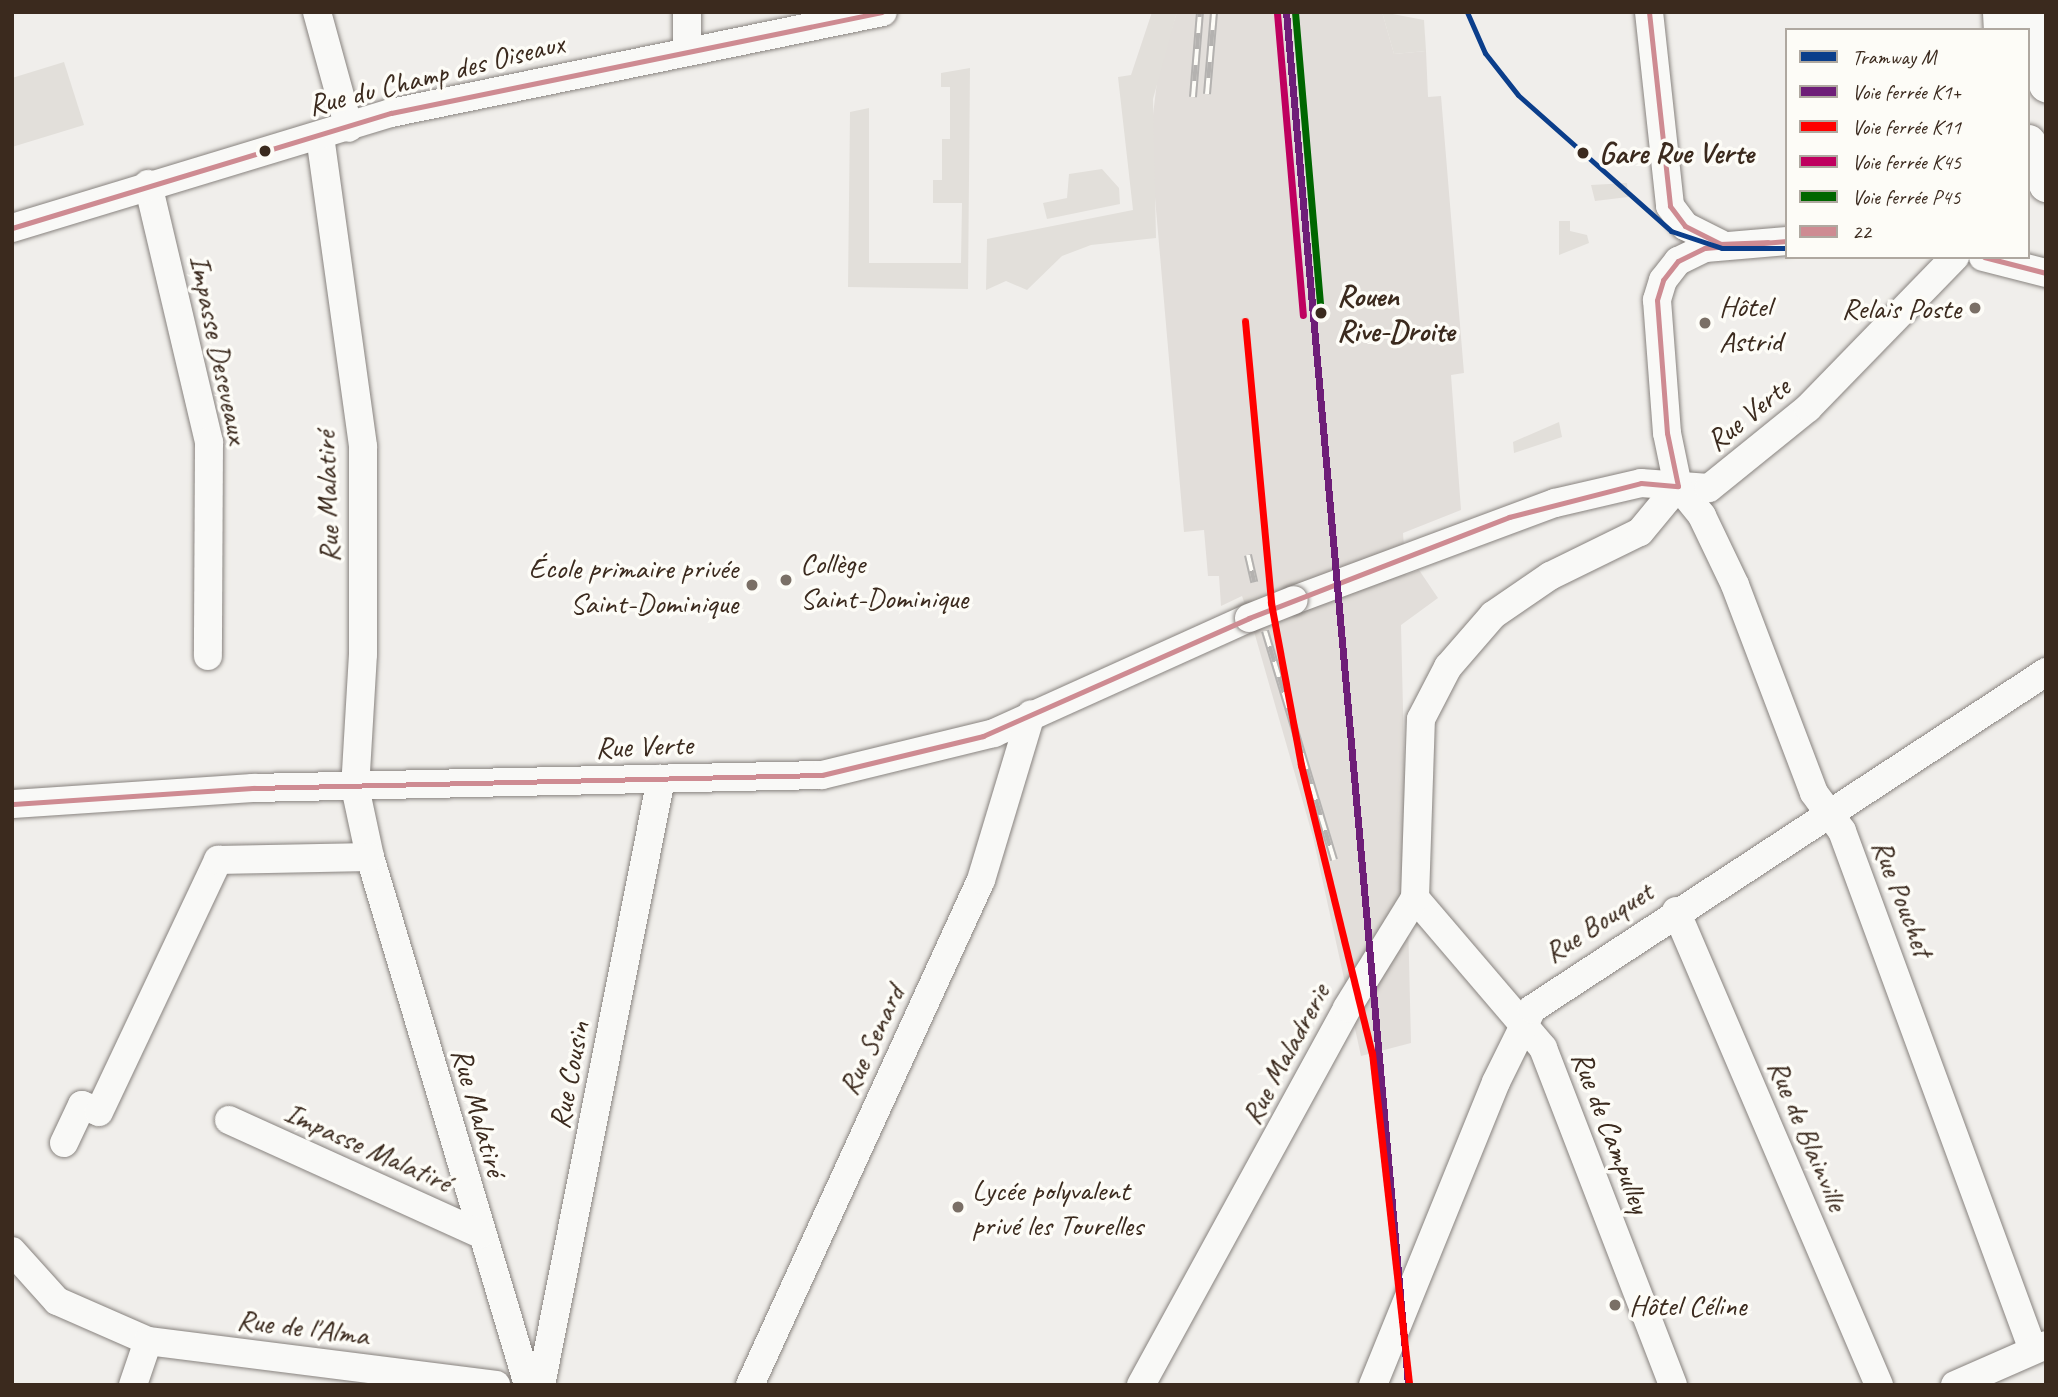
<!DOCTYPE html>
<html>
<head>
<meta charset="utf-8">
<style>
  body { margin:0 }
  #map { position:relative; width:2058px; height:1397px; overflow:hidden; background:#f0eeeb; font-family:Caveat,sans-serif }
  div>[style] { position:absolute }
  .built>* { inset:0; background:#e2deda }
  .green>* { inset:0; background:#e2dfda }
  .roads { filter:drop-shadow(0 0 2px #88837f) drop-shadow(0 0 2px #88837f) }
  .minor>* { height:28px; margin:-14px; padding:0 14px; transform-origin:14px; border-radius:14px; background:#f9f9f7 }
  .major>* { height:35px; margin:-17.5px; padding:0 17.5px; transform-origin:17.5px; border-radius:17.5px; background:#f9f9f7 }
  .rail>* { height:8px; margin-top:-4px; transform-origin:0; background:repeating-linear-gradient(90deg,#fdfcf7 0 16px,#b4b2b0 0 32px); box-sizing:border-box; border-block:2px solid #b4b2b0 }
  .bridges { filter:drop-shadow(0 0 2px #88837f) drop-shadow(0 0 2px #88837f) }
  .minor-bridge>* { height:28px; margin:-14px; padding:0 14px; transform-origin:14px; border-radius:14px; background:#f9f9f7 }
  .bus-1>* { height:5px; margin:-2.5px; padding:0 2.5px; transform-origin:2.5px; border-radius:2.5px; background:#ce8b92 }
  .rail-1>* { height:7px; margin:-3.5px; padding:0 3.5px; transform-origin:3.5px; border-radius:3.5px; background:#6e1e78 }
  .rail-2>* { height:7px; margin:-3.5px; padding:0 3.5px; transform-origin:3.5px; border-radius:3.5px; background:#f00 }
  .rail-3>* { height:7px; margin:-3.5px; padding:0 3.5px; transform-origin:3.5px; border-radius:3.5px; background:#bf005f }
  .rail-4>* { height:7px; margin:-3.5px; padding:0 3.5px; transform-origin:3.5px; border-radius:3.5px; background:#060 }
  .tram-1>* { height:5px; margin:-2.5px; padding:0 2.5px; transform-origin:2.5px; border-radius:2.5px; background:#0b3e8b }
  .dots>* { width:19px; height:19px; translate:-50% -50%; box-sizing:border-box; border:4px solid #fdfcf7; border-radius:50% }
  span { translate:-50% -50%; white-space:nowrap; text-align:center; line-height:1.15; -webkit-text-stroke:7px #fdfcf7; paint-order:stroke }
  .street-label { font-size:30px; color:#3b2a1e }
  .stop-label { font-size:30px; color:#3b2a1e; font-weight:700 }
  .left { translate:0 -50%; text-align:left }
  .poi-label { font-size:30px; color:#3b2a1e }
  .right { translate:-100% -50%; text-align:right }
  .frame { position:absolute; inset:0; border:14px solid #3b2a1e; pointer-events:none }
  .legend { position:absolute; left:1785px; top:28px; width:245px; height:231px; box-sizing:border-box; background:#fdfcf7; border:2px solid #afa8a0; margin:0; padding:9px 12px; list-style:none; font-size:21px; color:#3b2a1e }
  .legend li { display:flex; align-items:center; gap:14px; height:35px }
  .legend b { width:35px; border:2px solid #afa8a0 }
</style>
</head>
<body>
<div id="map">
  <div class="built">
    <i style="clip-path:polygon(1177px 12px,1382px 12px,1394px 54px,1426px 51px,1428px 97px,1441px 96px,1464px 373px,1451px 375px,1461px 510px,1403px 533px,1406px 575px,1419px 570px,1438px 598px,1401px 625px,1411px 1043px,1361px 1056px,1313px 837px,1255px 635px,1242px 596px,1221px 606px,1219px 576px,1208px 576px,1204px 530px,1184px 532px,1150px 140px,1158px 73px)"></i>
  </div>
  <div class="green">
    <i style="clip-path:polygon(1152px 12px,1177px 12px,1153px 99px,1156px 238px,1091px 245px,1062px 256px,1027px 290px,1006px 281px,986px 290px,987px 239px,1133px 210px,1118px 77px,1131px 75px)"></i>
    <i style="clip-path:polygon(1382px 12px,1424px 20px,1426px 51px,1394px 54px)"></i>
    <i style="clip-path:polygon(64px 62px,84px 125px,12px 147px,12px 78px)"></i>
    <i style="clip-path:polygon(970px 68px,968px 289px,848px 287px,850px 112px,869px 108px,869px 263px,961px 263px,962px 203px,933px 203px,933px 180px,942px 180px,942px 139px,950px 139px,950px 87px,941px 87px,941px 73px)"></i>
    <i style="clip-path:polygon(1102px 169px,1119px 188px,1120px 204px,1047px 219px,1043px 203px,1067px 198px,1069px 174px)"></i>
    <i style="clip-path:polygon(1627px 183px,1628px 197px,1595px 201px,1591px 185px)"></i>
    <i style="clip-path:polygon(1559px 221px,1570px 221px,1570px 231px,1587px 235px,1589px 243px,1559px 255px)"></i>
    <i style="clip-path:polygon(1559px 422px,1562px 437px,1514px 453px,1513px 442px)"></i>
  </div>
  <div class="roads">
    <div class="minor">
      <i style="left:317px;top:12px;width:120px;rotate:74.6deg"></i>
      <i style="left:1649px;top:12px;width:195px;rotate:83.8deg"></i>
      <i style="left:1670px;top:206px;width:25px;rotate:53deg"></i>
      <i style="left:1685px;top:226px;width:40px;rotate:26.6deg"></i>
      <i style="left:687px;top:52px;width:40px;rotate:-90deg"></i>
      <i style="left:320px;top:136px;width:314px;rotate:82.1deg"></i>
      <i style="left:363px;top:447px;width:207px;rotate:90deg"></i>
      <i style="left:363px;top:654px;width:133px;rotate:93.4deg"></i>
      <i style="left:355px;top:787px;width:72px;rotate:77.9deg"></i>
      <i style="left:370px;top:857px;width:551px;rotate:73.34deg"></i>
      <i style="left:148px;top:184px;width:265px;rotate:76.7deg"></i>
      <i style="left:209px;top:442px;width:214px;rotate:90.3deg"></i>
      <i style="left:12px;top:228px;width:396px;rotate:-16.9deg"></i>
      <i style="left:391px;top:113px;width:502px;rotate:-11.6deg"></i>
      <i style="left:1787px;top:241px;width:82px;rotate:175.1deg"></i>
      <i style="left:1705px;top:248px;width:30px;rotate:154deg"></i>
      <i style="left:1678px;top:261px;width:24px;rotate:128deg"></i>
      <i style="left:1663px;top:280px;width:21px;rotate:107deg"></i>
      <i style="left:1657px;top:300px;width:133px;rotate:85.7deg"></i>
      <i style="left:1667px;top:433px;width:54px;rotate:78.3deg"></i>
      <i style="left:1678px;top:486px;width:38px;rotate:51deg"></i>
      <i style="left:1702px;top:516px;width:76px;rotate:64.4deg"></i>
      <i style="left:1735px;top:585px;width:222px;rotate:69.2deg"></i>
      <i style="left:1814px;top:793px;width:47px;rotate:53.6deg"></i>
      <i style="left:1842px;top:831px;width:553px;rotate:69.8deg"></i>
      <i style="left:1983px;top:257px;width:65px;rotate:14.3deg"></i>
      <i style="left:1294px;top:600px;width:278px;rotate:-20.4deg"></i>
      <i style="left:1555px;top:503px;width:88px;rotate:-13.1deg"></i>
      <i style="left:1641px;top:483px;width:68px;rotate:4.2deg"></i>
      <i style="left:1709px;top:488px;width:127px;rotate:-38.9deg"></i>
      <i style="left:1808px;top:408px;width:211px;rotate:-45.8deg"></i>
      <i style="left:12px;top:804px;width:242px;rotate:-3.8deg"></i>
      <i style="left:253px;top:788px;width:569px;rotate:-1.31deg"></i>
      <i style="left:822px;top:775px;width:177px;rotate:-13.7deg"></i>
      <i style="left:994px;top:733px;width:280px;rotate:-24.3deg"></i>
      <i style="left:1415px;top:898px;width:197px;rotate:49.5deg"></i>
      <i style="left:1543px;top:1048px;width:361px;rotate:68.9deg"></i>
      <i style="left:1676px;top:911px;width:516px;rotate:66.82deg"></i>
      <i style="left:229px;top:1120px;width:276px;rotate:24.4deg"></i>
      <i style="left:64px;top:1143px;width:42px;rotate:-64.7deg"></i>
      <i style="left:82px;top:1105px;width:18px;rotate:22deg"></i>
      <i style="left:99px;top:1112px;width:279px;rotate:-64.7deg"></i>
      <i style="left:218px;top:860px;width:152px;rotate:-1.1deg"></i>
      <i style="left:12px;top:1251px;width:67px;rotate:48deg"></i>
      <i style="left:57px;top:1301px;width:99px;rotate:23.7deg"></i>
      <i style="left:148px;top:1341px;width:351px;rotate:7.2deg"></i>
      <i style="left:133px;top:1385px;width:46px;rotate:-71.2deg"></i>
      <i style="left:541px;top:1385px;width:618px;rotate:-78.8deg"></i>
      <i style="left:750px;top:1385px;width:555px;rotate:-65.42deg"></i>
      <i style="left:981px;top:880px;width:173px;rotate:-73.2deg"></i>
      <i style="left:1141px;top:1385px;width:430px;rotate:-61.3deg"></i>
      <i style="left:1347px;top:1008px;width:129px;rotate:-58.3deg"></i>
      <i style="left:1415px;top:898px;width:179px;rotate:-88.1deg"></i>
      <i style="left:1421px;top:719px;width:59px;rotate:-62.6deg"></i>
      <i style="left:1448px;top:667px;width:69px;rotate:-49.1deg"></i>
      <i style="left:1493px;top:615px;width:69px;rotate:-34.4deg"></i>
      <i style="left:1550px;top:576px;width:100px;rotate:-26.1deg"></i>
      <i style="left:1640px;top:532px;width:60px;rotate:-50.4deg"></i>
      <i style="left:1373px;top:1385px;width:327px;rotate:-67.9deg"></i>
      <i style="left:1496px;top:1082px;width:81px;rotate:-63.7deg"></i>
      <i style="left:1532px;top:1009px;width:615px;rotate:-33.25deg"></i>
      <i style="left:1955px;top:1385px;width:99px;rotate:-23.7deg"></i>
    </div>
    <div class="major">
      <i style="left:2000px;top:12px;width:18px;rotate:87deg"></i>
      <i style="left:2031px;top:12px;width:74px;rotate:78.2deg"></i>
      <i style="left:2028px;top:142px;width:46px;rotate:66.8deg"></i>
    </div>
  </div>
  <div class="rail">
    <i style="left:1207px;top:94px;width:82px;rotate:-85.1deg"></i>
    <i style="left:1193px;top:97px;width:85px;rotate:-85.3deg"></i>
    <i style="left:1248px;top:555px;width:28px;rotate:77deg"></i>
    <i style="left:1265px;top:631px;width:239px;rotate:73.2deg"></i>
  </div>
  <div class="bridges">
    <div class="minor-bridge">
      <i style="left:1249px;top:618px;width:48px;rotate:-21.8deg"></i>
    </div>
  </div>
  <div class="bus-1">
    <i style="left:1649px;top:12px;width:195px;rotate:83.8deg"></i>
    <i style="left:1670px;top:206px;width:25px;rotate:53deg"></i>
    <i style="left:1685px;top:226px;width:40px;rotate:26.6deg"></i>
    <i style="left:1721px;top:244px;width:47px;rotate:-2.4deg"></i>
    <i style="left:12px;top:228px;width:396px;rotate:-16.9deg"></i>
    <i style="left:391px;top:113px;width:501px;rotate:-11.62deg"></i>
    <i style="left:1984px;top:257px;width:64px;rotate:14.5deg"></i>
    <i style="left:12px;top:804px;width:242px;rotate:-3.8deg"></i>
    <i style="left:253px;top:788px;width:569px;rotate:-1.31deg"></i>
    <i style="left:822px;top:775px;width:166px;rotate:-13.6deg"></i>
    <i style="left:983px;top:736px;width:291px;rotate:-23.9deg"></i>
    <i style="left:1249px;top:618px;width:279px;rotate:-21.2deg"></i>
    <i style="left:1509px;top:517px;width:136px;rotate:-14.4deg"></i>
    <i style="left:1641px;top:483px;width:37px;rotate:5deg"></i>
    <i style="left:1678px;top:486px;width:54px;rotate:-101.7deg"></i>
    <i style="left:1667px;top:433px;width:133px;rotate:-94.3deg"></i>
    <i style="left:1657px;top:300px;width:21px;rotate:-73deg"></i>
    <i style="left:1663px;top:280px;width:24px;rotate:-52deg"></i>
    <i style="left:1678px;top:261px;width:30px;rotate:-26deg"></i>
    <i style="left:1705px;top:248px;width:82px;rotate:-4.9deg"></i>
  </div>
  <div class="rail-1">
    <i style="left:1286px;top:12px;width:1378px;rotate:84.92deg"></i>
  </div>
  <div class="rail-2">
    <i style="left:1245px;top:321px;width:283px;rotate:84.7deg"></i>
    <i style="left:1271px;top:603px;width:165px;rotate:79.5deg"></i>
    <i style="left:1301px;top:765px;width:297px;rotate:76.2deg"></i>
    <i style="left:1372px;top:1053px;width:334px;rotate:83.6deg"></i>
  </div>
  <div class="rail-3">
    <i style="left:1277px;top:13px;width:303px;rotate:85.1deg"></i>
  </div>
  <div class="rail-4">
    <i style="left:1295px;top:12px;width:302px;rotate:85.1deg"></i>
  </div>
  <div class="tram-1">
    <i style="left:1467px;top:12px;width:45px;rotate:66.3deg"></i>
    <i style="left:1485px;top:53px;width:53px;rotate:51.8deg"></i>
    <i style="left:1518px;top:95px;width:205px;rotate:41.6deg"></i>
    <i style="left:1671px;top:231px;width:54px;rotate:18.4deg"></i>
    <i style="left:1722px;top:248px;width:65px"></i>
  </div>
  <div class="dots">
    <i style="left:265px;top:151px;background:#3b2a1e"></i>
    <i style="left:1583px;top:153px;background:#3b2a1e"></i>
    <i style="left:1975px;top:308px;background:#7a6f66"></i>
    <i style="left:1321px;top:313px;background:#3b2a1e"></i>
    <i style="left:1705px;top:323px;background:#7a6f66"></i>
    <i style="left:786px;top:580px;background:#7a6f66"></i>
    <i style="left:752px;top:585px;background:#7a6f66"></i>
    <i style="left:958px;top:1207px;background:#7a6f66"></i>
    <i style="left:1615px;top:1305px;background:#7a6f66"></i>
  </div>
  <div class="street-label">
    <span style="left:436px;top:74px;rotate:-14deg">Rue du Champ des Oiseaux</span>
    <span style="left:219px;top:349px;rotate:78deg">Impasse Deseveaux</span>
    <span style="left:1748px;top:414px;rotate:-39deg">Rue Verte</span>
    <span style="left:327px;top:497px;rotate:-92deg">Rue Malatiré</span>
    <span style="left:644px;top:746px;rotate:-2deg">Rue Verte</span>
    <span style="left:1903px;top:898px;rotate:69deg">Rue Pouchet</span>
    <span style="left:1598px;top:922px;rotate:-33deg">Rue Bouquet</span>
    <span style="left:871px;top:1040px;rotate:-65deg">Rue Senard</span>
    <span style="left:1285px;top:1054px;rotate:-62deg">Rue Maladrerie</span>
    <span style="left:569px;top:1075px;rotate:-79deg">Rue Cousin</span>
    <span style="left:479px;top:1112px;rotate:74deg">Rue Malatiré</span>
    <span style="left:1611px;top:1132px;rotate:69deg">Rue de Campulley</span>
    <span style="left:1808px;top:1135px;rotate:67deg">Rue de Blainville</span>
    <span style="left:368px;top:1147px;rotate:24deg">Impasse Malatiré</span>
    <span style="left:303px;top:1327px;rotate:7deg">Rue de l'Alma</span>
  </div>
  <div class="stop-label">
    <span class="left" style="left:1599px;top:153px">Gare Rue Verte</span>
    <span class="left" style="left:1337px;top:313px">Rouen<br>Rive-Droite</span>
  </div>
  <div class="poi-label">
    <span class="left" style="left:1719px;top:323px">Hôtel<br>Astrid</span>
    <span class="right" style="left:1961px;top:308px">Relais Poste</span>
    <span class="left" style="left:800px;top:580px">Collège<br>Saint-Dominique</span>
    <span class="right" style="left:738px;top:585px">École primaire privée<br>Saint-Dominique</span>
    <span class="left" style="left:972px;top:1207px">Lycée polyvalent<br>privé les Tourelles</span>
    <span class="left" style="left:1629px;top:1305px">Hôtel Céline</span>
  </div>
  <div class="frame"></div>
  <ul class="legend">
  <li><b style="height:9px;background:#0b3e8b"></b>Tramway M</li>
  <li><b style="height:9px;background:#6e1e78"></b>Voie ferrée K1+</li>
  <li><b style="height:9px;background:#f00"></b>Voie ferrée K11</li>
  <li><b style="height:9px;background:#bf005f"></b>Voie ferrée K45</li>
  <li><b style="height:9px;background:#060"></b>Voie ferrée P45</li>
  <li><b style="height:9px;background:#ce8b92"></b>22</li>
  </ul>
</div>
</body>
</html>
